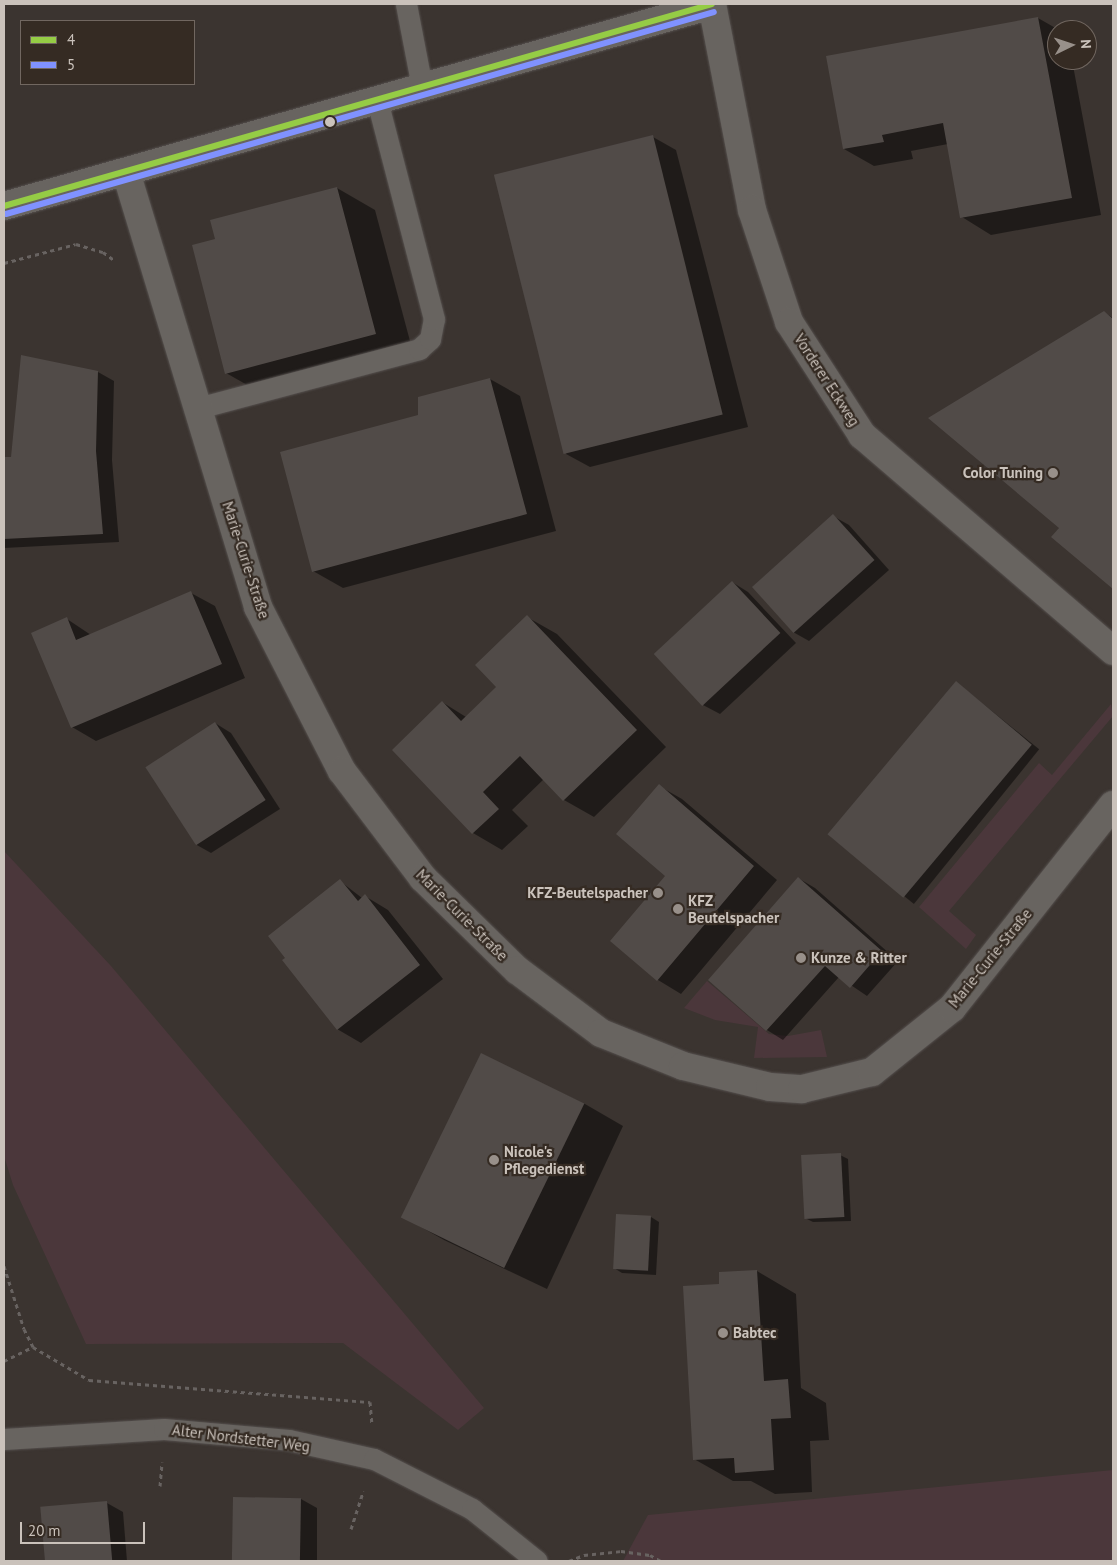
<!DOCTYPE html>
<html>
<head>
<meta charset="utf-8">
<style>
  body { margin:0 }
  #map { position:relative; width:1117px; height:1565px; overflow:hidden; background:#3b3430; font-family:"PT Sans",sans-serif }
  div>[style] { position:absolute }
  .green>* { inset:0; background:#4b373b }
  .shadow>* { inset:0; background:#0007; transform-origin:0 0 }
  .building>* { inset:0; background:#514b48; transform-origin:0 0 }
  .path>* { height:3px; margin-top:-1.5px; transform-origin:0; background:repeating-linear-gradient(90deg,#686361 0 4px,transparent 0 8px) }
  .roads { filter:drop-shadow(0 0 1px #55504e) drop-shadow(0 0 1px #55504e) }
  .lane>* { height:21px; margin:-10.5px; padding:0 10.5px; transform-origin:10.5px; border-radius:10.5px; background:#686460 }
  .street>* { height:28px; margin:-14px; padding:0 14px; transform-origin:14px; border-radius:14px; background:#686460 }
  .bus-1>* { height:6px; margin:-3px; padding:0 3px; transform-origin:3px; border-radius:3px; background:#95cc45 }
  .bus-2>* { height:6px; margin:-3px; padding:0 3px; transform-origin:3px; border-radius:3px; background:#8092ff }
  .dots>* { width:14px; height:14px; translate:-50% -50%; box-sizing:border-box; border:2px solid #352b23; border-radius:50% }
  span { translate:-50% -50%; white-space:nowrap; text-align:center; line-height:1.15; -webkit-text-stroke:4.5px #352b23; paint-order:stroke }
  .street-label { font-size:15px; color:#cac2bb }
  .poi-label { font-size:15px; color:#cac2bb; font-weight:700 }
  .right { translate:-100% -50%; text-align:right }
  .left { translate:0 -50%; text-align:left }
  .frame { position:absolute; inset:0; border:5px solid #cac2bb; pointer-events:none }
  .legend { position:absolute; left:20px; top:20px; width:175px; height:65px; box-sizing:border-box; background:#352b23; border:1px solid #716760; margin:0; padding:6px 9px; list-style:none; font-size:15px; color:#cac2bb }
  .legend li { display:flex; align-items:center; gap:10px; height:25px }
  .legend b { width:25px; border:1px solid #716760 }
  .north { position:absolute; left:1047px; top:20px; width:50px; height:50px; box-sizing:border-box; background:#352b23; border:1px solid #716760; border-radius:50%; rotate:86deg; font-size:14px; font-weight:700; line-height:20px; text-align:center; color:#cac2bb }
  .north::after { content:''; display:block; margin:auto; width:18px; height:22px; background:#98908a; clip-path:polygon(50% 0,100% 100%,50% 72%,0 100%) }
  .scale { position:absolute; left:20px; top:1522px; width:125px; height:22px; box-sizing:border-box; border:2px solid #cac2bb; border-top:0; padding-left:6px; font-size:15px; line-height:18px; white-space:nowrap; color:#cac2bb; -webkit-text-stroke:4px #352b23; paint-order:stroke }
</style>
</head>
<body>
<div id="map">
  <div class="green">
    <i style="clip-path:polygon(1111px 704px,1113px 716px,949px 911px,976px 935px,966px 949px,919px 907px,1039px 763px,1052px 775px)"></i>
    <i style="clip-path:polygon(4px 851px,111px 966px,484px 1408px,458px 1430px,343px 1343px,86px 1344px,13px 1185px,4px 1156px)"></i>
    <i style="clip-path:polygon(707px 981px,769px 1034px,788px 1036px,821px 1030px,827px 1057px,754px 1058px,758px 1027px,715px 1020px,684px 1008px)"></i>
    <i style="clip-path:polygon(1113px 1470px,1113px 1561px,623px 1561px,648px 1515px)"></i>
  </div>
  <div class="shadow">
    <i style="clip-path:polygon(1038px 18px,1059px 30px,1057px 60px,1072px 60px,1101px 215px,991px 235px,962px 217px,948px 144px,911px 151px,913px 159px,874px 166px,844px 149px)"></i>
    <i style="clip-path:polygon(653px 137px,676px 150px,748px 427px,590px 467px,566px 454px)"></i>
    <i style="clip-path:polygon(337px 188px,375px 210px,414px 356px,265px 395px,226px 373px,217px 240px)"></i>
    <i style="clip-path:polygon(1104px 312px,1113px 318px,1113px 587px,1053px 537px,1060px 527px)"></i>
    <i style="clip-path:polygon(98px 372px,114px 381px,112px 460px,119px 542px,4px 548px,4px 458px,12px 458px)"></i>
    <i style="clip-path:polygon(490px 379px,520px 396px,556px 531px,343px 588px,313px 571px,420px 416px)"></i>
    <i style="clip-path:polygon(833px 516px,849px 525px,889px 570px,809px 641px,793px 632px)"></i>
    <i style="clip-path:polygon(732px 582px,748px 592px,796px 643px,720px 714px,703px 705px)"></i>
    <i style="clip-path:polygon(191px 593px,215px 606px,245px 678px,96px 741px,72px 727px,67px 619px,91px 635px)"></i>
    <i style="clip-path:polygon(527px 617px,557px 634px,666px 747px,594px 817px,564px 800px,544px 779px,512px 810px,528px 826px,502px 850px,473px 833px,442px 702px,466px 717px,498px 687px)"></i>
    <i style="left:956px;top:682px;width:107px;height:199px;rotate:39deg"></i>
    <i style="clip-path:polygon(215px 723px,231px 733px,280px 809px,211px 853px,195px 844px)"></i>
    <i style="clip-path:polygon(659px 786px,682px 799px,777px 880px,681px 994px,658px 980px,611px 941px,667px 876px)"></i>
    <i style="clip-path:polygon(798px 878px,815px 888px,898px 961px,867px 996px,839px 977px,783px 1040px,767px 1030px,710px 980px)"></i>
    <i style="clip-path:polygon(340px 881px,362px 898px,365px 896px,388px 910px,443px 979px,361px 1043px,337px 1029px,286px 958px)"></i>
    <i style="clip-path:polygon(482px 1055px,585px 1104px,623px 1126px,547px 1289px,444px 1240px,405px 1218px)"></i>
    <i style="clip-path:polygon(840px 1155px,848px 1159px,851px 1221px,813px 1222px,805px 1218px)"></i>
    <i style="clip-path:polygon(651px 1217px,659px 1222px,656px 1275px,622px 1273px,614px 1268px)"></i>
    <i style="clip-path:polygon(757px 1271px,796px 1294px,801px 1388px,826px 1403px,829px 1440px,810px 1441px,812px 1492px,775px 1494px,751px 1481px,733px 1481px,694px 1459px,721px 1285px,720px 1273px)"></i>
    <i style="clip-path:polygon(235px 1498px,301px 1499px,317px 1508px,317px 1561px,234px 1561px)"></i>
    <i style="clip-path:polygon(107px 1503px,123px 1512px,127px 1561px,46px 1561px,42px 1508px)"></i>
  </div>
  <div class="building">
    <i style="clip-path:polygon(1038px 17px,1072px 198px,960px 218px,943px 123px,882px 135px,884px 142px,843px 149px,826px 56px)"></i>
    <i style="left:653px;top:135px;width:288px;height:164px;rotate:76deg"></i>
    <i style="clip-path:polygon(337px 187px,376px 334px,225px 374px,192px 245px,215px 239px,210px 220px)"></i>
    <i style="clip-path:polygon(1104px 311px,1113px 319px,1113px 589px,1051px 537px,1059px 528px,928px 418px)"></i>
    <i style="clip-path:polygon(21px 355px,98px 371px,96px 451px,103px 534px,4px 539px,4px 457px,11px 457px)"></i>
    <i style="clip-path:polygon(490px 378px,527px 514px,312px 572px,280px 452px,418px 415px,418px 397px)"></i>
    <i style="left:833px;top:514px;width:62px;height:109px;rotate:48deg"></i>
    <i style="left:732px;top:581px;width:71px;height:107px;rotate:47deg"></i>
    <i style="clip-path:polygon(191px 591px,222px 664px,71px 728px,31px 633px,67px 617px,76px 640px)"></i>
    <i style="clip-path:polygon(527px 615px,637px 730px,563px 801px,520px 756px,483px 792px,499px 809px,472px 834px,392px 750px,442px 701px,461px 721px,496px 687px,475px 665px)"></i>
    <i style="left:956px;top:681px;width:99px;height:200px;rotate:40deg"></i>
    <i style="left:215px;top:722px;width:93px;height:83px;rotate:57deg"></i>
    <i style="clip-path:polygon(659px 784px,754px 866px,657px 981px,610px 941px,665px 876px,616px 834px)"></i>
    <i style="clip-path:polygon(798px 877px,882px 951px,850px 988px,825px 966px,766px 1031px,708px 980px)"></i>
    <i style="clip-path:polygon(340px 879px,358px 901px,365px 894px,420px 965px,337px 1030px,282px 960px,285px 958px,268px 936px)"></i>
    <i style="left:481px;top:1053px;width:115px;height:183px;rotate:26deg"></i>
    <i style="left:841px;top:1153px;width:64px;height:40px;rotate:87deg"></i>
    <i style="left:616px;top:1214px;width:35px;height:55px;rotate:3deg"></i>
    <i style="clip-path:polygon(757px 1270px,764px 1381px,788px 1379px,791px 1418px,771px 1419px,774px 1470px,735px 1473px,734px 1458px,693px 1460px,683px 1286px,719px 1284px,719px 1272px)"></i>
    <i style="left:233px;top:1497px;width:68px;height:64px;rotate:1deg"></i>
    <i style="left:107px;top:1501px;width:60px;height:67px;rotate:85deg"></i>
  </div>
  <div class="path">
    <i style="left:4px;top:263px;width:74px;rotate:-14.8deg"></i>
    <i style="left:76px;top:244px;width:28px;rotate:17deg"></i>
    <i style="left:103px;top:252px;width:14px;rotate:36deg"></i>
    <i style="left:4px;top:1266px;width:66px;rotate:72.4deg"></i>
    <i style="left:24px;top:1329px;width:20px;rotate:63deg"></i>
    <i style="left:33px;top:1347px;width:65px;rotate:30.5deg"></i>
    <i style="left:89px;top:1380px;width:282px;rotate:4.5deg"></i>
    <i style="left:370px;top:1402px;width:22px;rotate:85deg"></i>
    <i style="left:4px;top:1361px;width:32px;rotate:-26deg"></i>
    <i style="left:160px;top:1486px;width:24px;rotate:-85deg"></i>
    <i style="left:351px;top:1529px;width:40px;rotate:-72deg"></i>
    <i style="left:569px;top:1561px;width:16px;rotate:-22deg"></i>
    <i style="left:584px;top:1555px;width:37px;rotate:-6deg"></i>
    <i style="left:621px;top:1551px;width:29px;rotate:8deg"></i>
    <i style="left:650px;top:1555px;width:13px;rotate:29deg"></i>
  </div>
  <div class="roads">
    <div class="lane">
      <i style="left:406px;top:4px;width:85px;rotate:79.1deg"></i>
      <i style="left:198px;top:408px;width:229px;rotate:-14.9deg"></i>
      <i style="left:419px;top:349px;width:15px;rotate:-42deg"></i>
      <i style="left:430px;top:339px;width:20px;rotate:-79deg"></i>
      <i style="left:434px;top:319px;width:226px;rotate:-104.6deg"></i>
      <i style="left:4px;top:1439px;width:160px;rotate:-3.6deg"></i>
      <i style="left:164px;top:1429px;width:125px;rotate:5deg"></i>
      <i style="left:289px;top:1440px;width:87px;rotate:12.6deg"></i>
      <i style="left:374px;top:1459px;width:110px;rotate:27deg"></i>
      <i style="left:472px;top:1509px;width:83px;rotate:38.7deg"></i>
    </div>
    <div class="street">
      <i style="left:712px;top:4px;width:210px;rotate:79deg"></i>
      <i style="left:752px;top:210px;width:118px;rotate:71.7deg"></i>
      <i style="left:789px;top:322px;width:135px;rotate:57.1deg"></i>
      <i style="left:862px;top:435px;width:331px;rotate:40.7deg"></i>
      <i style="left:126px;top:172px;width:455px;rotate:73.1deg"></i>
      <i style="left:258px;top:607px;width:184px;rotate:62.9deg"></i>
      <i style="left:342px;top:771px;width:134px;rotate:52.9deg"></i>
      <i style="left:423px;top:878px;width:132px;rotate:44.4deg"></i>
      <i style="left:517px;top:970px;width:105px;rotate:36.9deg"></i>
      <i style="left:601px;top:1033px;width:88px;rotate:21.9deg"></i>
      <i style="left:683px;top:1066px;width:89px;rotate:13.6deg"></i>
      <i style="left:770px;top:1087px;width:32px;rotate:4deg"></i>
      <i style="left:802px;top:1089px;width:72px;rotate:-13.7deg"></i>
      <i style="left:872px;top:1072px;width:102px;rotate:-38.7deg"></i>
      <i style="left:952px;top:1008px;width:259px;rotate:-51.6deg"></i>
      <i style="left:4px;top:206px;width:736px;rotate:-15.85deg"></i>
    </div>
  </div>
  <div class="bus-1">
    <i style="left:4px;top:206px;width:736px;rotate:-15.92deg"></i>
  </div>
  <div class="bus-2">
    <i style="left:6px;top:214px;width:736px;rotate:-15.92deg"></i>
  </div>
  <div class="dots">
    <i style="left:330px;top:122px;background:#cac2bb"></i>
    <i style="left:1053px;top:473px;background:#98908a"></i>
    <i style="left:658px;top:893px;background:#98908a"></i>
    <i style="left:678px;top:909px;background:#98908a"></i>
    <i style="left:801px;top:958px;background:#98908a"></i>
    <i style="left:494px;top:1160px;background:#98908a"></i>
    <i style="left:723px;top:1333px;background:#98908a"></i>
  </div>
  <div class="street-label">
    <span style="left:827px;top:380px;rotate:57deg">Vorderer Eckweg</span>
    <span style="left:246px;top:560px;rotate:72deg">Marie-Curie-Straße</span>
    <span style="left:462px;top:915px;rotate:45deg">Marie-Curie-Straße</span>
    <span style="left:990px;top:958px;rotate:-51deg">Marie-Curie-Straße</span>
    <span style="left:241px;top:1438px;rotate:7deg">Alter Nordstetter Weg</span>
  </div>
  <div class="poi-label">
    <span class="right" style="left:1043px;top:473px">Color Tuning</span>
    <span class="right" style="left:648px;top:893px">KFZ-Beutelspacher</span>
    <span class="left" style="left:688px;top:909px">KFZ<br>Beutelspacher</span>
    <span class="left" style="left:811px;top:958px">Kunze &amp; Ritter</span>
    <span class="left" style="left:504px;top:1160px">Nicole's<br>Pflegedienst</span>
    <span class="left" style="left:733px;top:1333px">Babtec</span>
  </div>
  <div class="frame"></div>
  <ul class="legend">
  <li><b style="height:6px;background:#95cc45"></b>4</li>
  <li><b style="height:6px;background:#8092ff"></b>5</li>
  </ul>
  <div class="north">N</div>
  <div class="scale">20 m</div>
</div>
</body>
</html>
